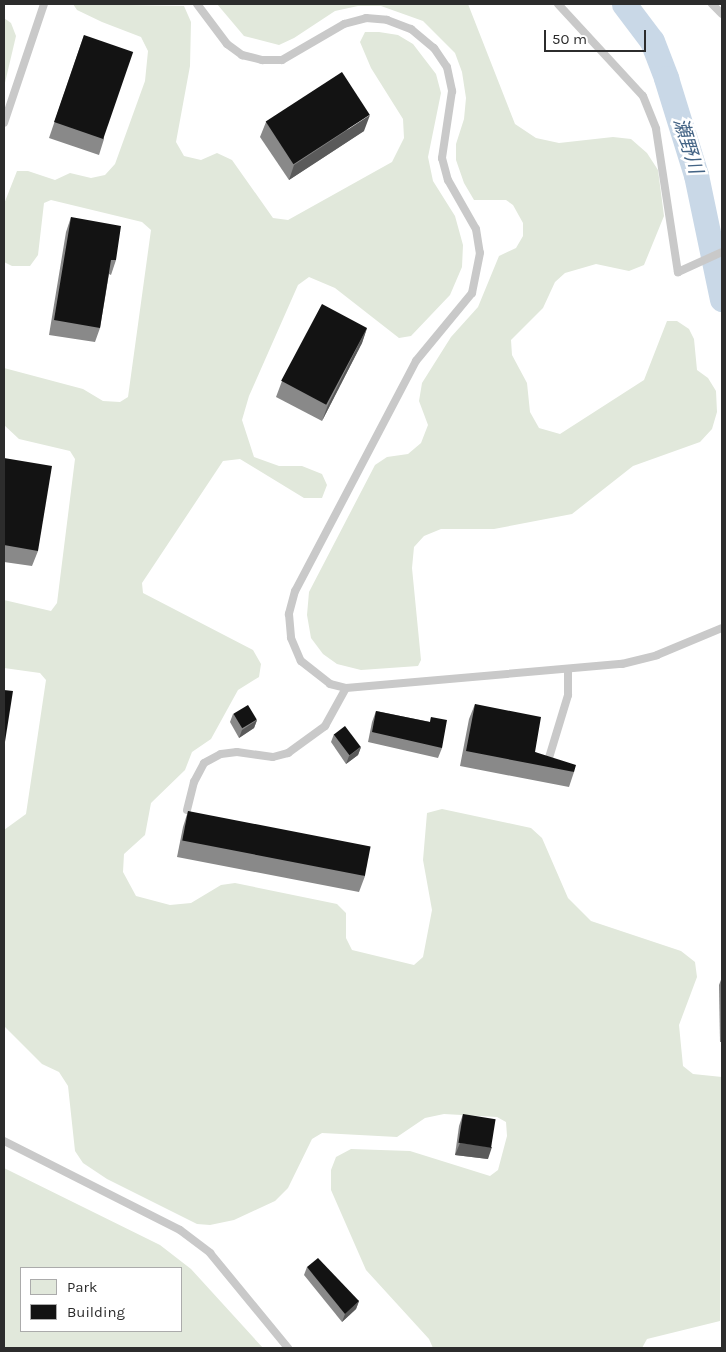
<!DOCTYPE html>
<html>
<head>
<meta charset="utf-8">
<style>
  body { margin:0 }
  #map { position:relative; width:726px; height:1352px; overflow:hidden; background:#fff; font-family:Karla,"Noto Sans JP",sans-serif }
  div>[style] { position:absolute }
  .green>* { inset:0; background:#e1e8db }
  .river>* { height:25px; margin:-12.5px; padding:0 12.5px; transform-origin:12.5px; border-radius:12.5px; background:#c9d8e7 }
  .lane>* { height:8px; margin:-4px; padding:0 4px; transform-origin:4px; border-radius:4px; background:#c9c9c9 }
  .wall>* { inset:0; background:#898989 }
  .shaded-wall>* { inset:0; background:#5a5a5a }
  .building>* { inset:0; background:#131313; transform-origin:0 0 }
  span { translate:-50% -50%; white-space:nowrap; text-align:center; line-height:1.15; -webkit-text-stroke:5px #fff; paint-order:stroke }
  .water-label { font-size:19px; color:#446485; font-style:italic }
  .frame { position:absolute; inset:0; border:5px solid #2c2c2c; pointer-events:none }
  .legend { position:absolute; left:20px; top:1267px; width:162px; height:65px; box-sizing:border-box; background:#fff; border:1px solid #ababab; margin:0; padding:6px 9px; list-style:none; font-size:15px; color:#2c2c2c }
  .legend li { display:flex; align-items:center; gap:10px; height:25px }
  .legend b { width:25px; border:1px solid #ababab }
  .scale { position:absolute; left:544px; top:30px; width:102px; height:22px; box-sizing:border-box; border:2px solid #2c2c2c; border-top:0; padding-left:6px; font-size:15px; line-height:18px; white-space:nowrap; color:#2c2c2c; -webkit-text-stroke:4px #fff; paint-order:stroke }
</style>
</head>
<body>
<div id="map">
  <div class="green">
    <i style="clip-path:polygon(73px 4px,184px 6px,191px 22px,190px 66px,176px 142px,184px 156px,201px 160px,217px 153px,232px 160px,273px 218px,288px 220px,392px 162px,404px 138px,403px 119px,371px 68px,360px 42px,365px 32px,379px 32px,398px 35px,413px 44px,436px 74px,441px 93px,428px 157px,433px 181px,455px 216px,463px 245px,462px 267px,450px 295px,411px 336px,399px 338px,335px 288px,309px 277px,298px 285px,249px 396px,242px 420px,254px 457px,279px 466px,302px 466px,322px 474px,327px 485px,322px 498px,304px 498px,240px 459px,223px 461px,142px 583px,143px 593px,253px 650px,261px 664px,259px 677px,238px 690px,211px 739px,192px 752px,185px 770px,151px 803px,145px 835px,124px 854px,123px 872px,136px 896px,170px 905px,191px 903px,221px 885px,235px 883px,337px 904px,346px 913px,346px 938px,352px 950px,414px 965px,423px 957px,432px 910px,423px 860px,427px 813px,442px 809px,531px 828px,542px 838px,568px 898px,591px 921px,681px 951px,695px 962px,697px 977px,679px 1025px,683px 1066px,693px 1074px,722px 1077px,720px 1321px,647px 1339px,642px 1348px,433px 1348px,429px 1339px,366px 1270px,331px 1190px,331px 1170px,336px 1157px,351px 1149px,410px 1151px,490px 1176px,498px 1170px,507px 1136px,506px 1122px,497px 1117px,444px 1114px,425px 1118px,397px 1137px,322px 1133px,312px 1139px,288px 1188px,275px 1201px,234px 1220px,210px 1225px,197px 1224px,107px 1179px,83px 1163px,75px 1151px,68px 1086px,59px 1072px,42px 1064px,4px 1026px,4px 830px,26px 814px,46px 680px,40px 673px,4px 668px,4px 600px,51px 611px,57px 603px,75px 459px,70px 451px,19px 439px,4px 425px,4px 368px,83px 389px,103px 401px,120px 402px,128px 397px,151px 230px,142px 222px,51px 200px,44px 203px,38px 255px,30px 266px,12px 266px,4px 262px,4px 204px,17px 171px,28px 171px,55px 180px,70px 173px,91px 178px,105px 175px,115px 164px,145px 81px,148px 51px,141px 37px,102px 22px,77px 10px)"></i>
    <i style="clip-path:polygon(217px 4px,468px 4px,515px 124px,536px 138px,559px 143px,613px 137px,631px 139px,647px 153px,658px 170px,664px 216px,644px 265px,629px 271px,596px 264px,565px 273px,555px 282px,543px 308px,511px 340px,512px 355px,527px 383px,530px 412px,539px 428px,560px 434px,644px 380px,667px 321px,677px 321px,689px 329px,694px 339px,697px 370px,708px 378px,716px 391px,717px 412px,712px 429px,700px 442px,633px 466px,572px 514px,494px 529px,441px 529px,424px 536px,414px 547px,412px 568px,421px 660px,418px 666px,361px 670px,337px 664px,323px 654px,311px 638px,307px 615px,309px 592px,375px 465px,387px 457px,408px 454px,421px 443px,428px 425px,419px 401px,422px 383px,451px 337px,478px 307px,499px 256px,516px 248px,523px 236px,523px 223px,513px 205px,506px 200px,474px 200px,464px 183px,456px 160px,456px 144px,464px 119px,466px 98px,462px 72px,455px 53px,423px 21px,381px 6px,358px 6px,335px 11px,294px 38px,279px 45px,244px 36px)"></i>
    <i style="clip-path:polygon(4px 18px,11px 23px,16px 36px,4px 87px)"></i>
    <i style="clip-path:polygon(evenodd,4px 1168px,160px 1245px,191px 1269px,263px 1348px,4px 1348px,4px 1168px,21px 1268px,181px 1268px,181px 1331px,21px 1331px,21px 1268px)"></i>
  </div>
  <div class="river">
    <i style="left:624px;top:4px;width:46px;rotate:52.9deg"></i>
    <i style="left:652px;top:41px;width:40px;rotate:69deg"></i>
    <i style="left:666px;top:78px;width:102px;rotate:72.8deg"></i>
    <i style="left:696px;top:175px;width:127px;rotate:78.2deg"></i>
  </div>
  <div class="lane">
    <i style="left:197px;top:4px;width:50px;rotate:53.1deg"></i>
    <i style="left:227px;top:44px;width:19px;rotate:36deg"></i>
    <i style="left:242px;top:55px;width:21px;rotate:14deg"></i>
    <i style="left:262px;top:60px;width:20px"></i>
    <i style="left:282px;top:60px;width:72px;rotate:-30.1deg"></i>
    <i style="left:344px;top:24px;width:23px;rotate:-15deg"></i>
    <i style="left:366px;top:18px;width:21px;rotate:5deg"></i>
    <i style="left:387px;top:20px;width:26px;rotate:21deg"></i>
    <i style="left:411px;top:29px;width:30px;rotate:40deg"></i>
    <i style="left:434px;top:48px;width:23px;rotate:56deg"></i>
    <i style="left:447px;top:67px;width:25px;rotate:78deg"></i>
    <i style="left:452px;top:91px;width:68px;rotate:98.5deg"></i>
    <i style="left:442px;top:158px;width:23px;rotate:75deg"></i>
    <i style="left:448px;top:180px;width:56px;rotate:60.3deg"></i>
    <i style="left:476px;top:229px;width:24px;rotate:81deg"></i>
    <i style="left:480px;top:253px;width:41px;rotate:101.3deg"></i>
    <i style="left:472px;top:293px;width:88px;rotate:129.5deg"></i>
    <i style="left:416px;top:361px;width:260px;rotate:117.7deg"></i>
    <i style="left:295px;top:591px;width:24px;rotate:105deg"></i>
    <i style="left:289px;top:614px;width:24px;rotate:85deg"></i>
    <i style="left:291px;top:638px;width:25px;rotate:67deg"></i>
    <i style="left:301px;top:661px;width:37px;rotate:38deg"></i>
    <i style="left:330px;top:684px;width:16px;rotate:14deg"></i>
    <i style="left:346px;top:688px;width:277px;rotate:-5deg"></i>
    <i style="left:622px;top:664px;width:36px;rotate:-14deg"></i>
    <i style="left:657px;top:655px;width:70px;rotate:-22.6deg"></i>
    <i style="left:558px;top:4px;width:125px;rotate:47.3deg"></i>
    <i style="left:643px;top:96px;width:35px;rotate:68deg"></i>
    <i style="left:656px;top:129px;width:145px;rotate:81.3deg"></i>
    <i style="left:678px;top:272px;width:48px;rotate:-24.4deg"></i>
    <i style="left:712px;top:4px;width:14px;rotate:45deg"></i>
    <i style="left:4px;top:123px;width:126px;rotate:-71.4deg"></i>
    <i style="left:548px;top:761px;width:69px;rotate:-73.1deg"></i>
    <i style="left:568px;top:695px;width:26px;rotate:-90deg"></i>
    <i style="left:187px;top:810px;width:29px;rotate:-76deg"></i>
    <i style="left:194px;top:782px;width:21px;rotate:-62deg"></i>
    <i style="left:204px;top:763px;width:19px;rotate:-28deg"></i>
    <i style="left:221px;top:754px;width:16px;rotate:-7deg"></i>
    <i style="left:237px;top:752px;width:36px;rotate:8deg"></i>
    <i style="left:273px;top:757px;width:16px;rotate:-15deg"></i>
    <i style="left:288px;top:753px;width:46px;rotate:-36.1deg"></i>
    <i style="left:325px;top:726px;width:43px;rotate:-61.1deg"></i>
    <i style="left:4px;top:1141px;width:197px;rotate:26.8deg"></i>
    <i style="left:180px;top:1230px;width:38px;rotate:37deg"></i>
    <i style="left:210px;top:1253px;width:123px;rotate:50.6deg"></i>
  </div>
  <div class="wall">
    <i style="clip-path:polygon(84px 35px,104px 139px,99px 155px,49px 138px)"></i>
    <i style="clip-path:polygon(266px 122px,364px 131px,289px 180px,260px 137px)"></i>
    <i style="clip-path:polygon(71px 217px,116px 260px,111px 275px,109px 274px,100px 328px,95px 342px,49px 335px,66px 232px)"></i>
    <i style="clip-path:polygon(367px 328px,362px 343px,322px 421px,276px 397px,282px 381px)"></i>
    <i style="clip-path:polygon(4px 458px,38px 551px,32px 566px,4px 562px)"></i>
    <i style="clip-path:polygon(475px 704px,535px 752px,574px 772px,569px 787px,460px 766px,469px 719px)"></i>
    <i style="clip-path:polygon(376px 711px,430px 722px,431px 717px,442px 748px,438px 758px,368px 742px,372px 722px)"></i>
    <i style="clip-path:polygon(233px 714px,257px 720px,254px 728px,239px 738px,230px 722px)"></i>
    <i style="clip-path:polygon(334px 734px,361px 747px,358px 755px,346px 764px,331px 742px)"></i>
    <i style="clip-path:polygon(188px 811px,365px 876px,359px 892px,177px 857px,183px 827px)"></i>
    <i style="clip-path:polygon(722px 977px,722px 1042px,720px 1042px,719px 985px)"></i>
    <i style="clip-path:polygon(463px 1114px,488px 1159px,455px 1155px,459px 1126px)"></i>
    <i style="clip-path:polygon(307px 1267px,359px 1301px,356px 1309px,342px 1322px,304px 1275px)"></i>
  </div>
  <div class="shaded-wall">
    <i style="clip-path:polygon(370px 115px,364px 131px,289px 180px,294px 165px)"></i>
    <i style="clip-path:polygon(367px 328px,362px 343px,322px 421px,328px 405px)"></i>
    <i style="clip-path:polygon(257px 720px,254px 728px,239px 738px,242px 730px)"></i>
    <i style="clip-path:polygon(361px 747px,358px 755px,346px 764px,349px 756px)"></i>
    <i style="clip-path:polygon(460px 1143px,492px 1147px,488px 1159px,455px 1155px)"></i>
    <i style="clip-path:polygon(359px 1301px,356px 1309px,342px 1322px,345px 1314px)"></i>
  </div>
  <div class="building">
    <i style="left:84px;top:35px;width:52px;height:92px;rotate:19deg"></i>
    <i style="left:342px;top:72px;width:51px;height:91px;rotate:57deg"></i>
    <i style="clip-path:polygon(71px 217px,121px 226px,116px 260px,111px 260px,100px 328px,54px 320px)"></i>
    <i style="left:322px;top:304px;width:51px;height:87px;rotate:28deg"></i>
    <i style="clip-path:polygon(4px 458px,52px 466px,38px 551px,4px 545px)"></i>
    <i style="clip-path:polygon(4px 690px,13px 691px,4px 748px)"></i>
    <i style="clip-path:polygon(475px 704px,541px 717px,535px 752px,576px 765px,574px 772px,466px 751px)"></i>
    <i style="left:248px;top:705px;width:17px;height:17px;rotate:59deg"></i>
    <i style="clip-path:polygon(376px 711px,430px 722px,431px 717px,447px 720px,442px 748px,372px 732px)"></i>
    <i style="left:345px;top:726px;width:26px;height:14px;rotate:53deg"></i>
    <i style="left:188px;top:811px;width:186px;height:30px;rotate:11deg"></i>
    <i style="left:463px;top:1114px;width:33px;height:29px;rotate:9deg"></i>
    <i style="clip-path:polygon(318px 1258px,359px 1301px,345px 1314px,307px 1267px)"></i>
  </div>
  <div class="water-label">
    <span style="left:687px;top:146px;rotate:73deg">瀬野川</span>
  </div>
  <div class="frame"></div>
  <ul class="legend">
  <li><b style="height:14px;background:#e1e8db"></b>Park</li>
  <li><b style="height:14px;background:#131313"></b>Building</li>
  </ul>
  <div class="scale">50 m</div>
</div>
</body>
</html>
